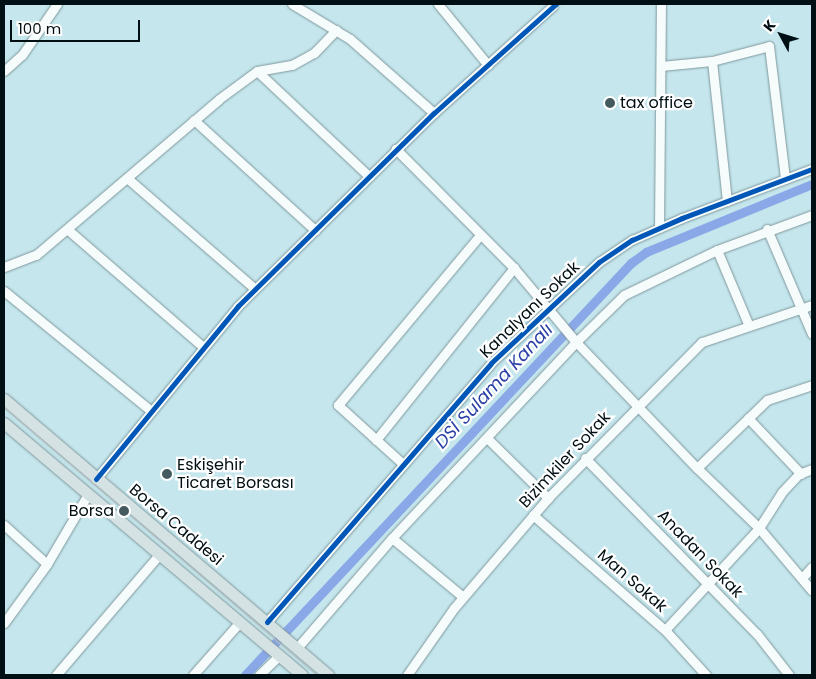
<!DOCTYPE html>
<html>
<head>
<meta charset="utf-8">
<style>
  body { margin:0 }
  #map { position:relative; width:816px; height:679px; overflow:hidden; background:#c5e6ec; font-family:Poppins,sans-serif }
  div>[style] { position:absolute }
  .canal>* { height:9px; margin:-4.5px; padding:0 4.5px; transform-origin:4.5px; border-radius:4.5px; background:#8aa8e8 }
  .roads { filter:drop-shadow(0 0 1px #7f989d) drop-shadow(0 0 1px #7f989d) }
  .minor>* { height:9px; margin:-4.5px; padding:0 4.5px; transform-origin:4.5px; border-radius:4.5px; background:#f6fbfc }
  .major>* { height:11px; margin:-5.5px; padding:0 5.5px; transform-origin:5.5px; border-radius:5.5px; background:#d4e2e4 }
  .tram>* { height:1px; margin:-0.5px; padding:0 0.5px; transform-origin:0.5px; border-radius:0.5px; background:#b6bec0 }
  .cycleway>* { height:5px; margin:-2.5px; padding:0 2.5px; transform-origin:2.5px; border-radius:2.5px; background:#0057b8 }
  .dots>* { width:14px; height:14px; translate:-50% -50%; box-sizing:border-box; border:2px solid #fff; border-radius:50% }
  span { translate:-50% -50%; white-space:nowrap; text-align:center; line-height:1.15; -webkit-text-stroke:4.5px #fff; paint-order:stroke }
  .poi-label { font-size:16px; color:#000f13 }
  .left { translate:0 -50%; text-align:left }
  .right { translate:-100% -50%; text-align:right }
  .street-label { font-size:16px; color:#000f13 }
  .water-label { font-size:18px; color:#2b40a7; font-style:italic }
  .frame { position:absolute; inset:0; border:5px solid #000f13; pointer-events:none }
  .north { position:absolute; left:756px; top:10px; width:50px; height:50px; -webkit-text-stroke:4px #fff; paint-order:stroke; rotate:309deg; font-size:14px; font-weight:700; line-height:20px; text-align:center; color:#000f13 }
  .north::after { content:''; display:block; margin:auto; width:18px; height:22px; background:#000f13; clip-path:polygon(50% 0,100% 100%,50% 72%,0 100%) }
  .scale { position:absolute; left:10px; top:20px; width:130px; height:22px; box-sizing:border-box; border:2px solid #000f13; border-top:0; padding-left:6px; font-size:15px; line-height:18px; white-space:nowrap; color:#000f13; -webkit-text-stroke:4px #fff; paint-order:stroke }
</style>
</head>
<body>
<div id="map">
  <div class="canal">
    <i style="left:245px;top:675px;width:565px;rotate:-46.87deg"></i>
    <i style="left:631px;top:263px;width:19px;rotate:-36deg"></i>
    <i style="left:646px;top:252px;width:179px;rotate:-22.3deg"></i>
  </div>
  <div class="roads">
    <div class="minor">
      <i style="left:292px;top:4px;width:68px;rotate:31.1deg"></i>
      <i style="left:350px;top:39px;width:112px;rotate:41.4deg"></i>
      <i style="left:438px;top:4px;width:79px;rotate:50.7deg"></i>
      <i style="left:712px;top:61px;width:141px;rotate:83.9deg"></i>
      <i style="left:661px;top:66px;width:51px;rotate:-5.6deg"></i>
      <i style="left:712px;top:61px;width:59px;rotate:-14.7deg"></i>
      <i style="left:769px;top:46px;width:134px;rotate:83.1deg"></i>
      <i style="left:4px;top:71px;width:24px;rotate:-42deg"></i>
      <i style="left:22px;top:55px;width:62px;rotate:-55.5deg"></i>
      <i style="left:257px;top:71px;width:154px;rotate:43.2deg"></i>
      <i style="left:194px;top:120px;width:164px;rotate:42.3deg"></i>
      <i style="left:127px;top:178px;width:169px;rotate:40.9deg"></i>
      <i style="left:812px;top:215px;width:101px;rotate:159.8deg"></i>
      <i style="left:717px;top:250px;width:103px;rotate:154.2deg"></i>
      <i style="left:624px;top:295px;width:67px;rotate:135.6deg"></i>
      <i style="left:576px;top:342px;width:175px;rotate:46.2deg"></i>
      <i style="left:697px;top:468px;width:98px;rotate:-44.2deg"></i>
      <i style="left:767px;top:400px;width:47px;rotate:-18.4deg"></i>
      <i style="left:659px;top:228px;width:224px;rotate:-89.5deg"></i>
      <i style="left:67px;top:229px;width:180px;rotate:40.9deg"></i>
      <i style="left:767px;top:229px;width:114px;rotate:66.8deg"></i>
      <i style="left:717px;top:250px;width:82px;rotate:67.2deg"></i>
      <i style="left:4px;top:267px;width:34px;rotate:-21deg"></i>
      <i style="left:36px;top:255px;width:240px;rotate:-40.4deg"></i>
      <i style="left:219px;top:99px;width:47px;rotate:-36.4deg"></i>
      <i style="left:257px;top:71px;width:36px;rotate:-10deg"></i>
      <i style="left:292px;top:65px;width:25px;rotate:-29deg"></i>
      <i style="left:314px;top:53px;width:32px;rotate:-46deg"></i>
      <i style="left:4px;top:291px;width:190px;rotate:39.2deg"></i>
      <i style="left:748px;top:418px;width:77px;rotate:46.6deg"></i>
      <i style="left:487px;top:438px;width:86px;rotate:44.5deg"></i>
      <i style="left:376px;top:440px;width:221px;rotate:-51.3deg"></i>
      <i style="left:585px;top:458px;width:246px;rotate:45.7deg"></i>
      <i style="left:757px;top:634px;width:52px;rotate:52deg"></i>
      <i style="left:403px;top:464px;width:88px;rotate:-137.8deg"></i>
      <i style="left:338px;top:405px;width:222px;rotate:-50.1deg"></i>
      <i style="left:697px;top:468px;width:86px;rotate:44.1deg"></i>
      <i style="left:759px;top:528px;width:82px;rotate:49.9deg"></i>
      <i style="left:96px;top:479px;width:224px;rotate:-50.6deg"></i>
      <i style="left:238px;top:306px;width:275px;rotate:-44.6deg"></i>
      <i style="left:434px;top:113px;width:160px;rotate:-42deg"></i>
      <i style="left:533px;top:515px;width:175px;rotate:41.1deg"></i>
      <i style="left:665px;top:630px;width:61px;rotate:47.7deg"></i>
      <i style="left:4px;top:525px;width:58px;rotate:42.2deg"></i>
      <i style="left:392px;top:538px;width:92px;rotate:39.7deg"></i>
      <i style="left:802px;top:578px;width:15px;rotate:-48deg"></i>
      <i style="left:267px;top:622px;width:342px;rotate:-49.1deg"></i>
      <i style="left:491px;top:363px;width:148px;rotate:-43.1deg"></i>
      <i style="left:599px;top:262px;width:40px;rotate:-34deg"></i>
      <i style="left:632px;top:240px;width:55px;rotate:-23.7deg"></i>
      <i style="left:682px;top:218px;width:139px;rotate:-20.7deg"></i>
      <i style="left:4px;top:623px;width:73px;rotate:-53.9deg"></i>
      <i style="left:47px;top:564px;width:81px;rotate:-59.6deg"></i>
      <i style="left:665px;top:630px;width:139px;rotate:-47.3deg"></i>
      <i style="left:759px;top:528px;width:43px;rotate:-57.4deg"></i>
      <i style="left:782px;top:492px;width:25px;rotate:-47deg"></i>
      <i style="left:799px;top:474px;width:14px;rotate:-21deg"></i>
      <i style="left:297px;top:648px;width:145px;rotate:-49.2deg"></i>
      <i style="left:392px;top:538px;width:269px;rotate:-46.8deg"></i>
      <i style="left:576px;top:342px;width:97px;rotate:-130deg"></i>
      <i style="left:514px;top:268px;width:168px;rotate:-134.8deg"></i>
      <i style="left:56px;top:675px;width:157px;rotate:-49.4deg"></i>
      <i style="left:193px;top:675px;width:69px;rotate:-48.5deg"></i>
      <i style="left:259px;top:675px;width:28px;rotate:-44deg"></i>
      <i style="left:407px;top:675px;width:82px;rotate:-55deg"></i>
      <i style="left:454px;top:608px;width:145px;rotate:-49.5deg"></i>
      <i style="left:548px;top:498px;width:219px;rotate:-45.4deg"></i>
      <i style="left:702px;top:342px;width:116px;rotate:-18.6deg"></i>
    </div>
    <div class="major">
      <i style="left:4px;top:399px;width:426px;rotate:40.4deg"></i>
      <i style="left:4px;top:423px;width:390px;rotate:40.2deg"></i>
    </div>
  </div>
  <div class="tram">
    <i style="left:4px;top:407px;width:412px;rotate:40.6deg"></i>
  </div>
  <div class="cycleway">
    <i style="left:96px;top:479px;width:224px;rotate:-50.6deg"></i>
    <i style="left:238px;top:306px;width:275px;rotate:-44.6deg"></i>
    <i style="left:434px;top:113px;width:164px;rotate:-41.8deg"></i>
    <i style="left:267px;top:622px;width:342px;rotate:-49.1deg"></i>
    <i style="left:491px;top:363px;width:148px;rotate:-43.1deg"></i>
    <i style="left:599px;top:262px;width:40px;rotate:-34deg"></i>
    <i style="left:632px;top:240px;width:55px;rotate:-23.7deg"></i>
    <i style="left:682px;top:218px;width:139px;rotate:-20.7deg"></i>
  </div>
  <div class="dots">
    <i style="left:610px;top:103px;background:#455a5f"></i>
    <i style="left:167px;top:474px;background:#455a5f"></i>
    <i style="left:124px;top:511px;background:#455a5f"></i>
  </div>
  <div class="poi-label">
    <span class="left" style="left:620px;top:103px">tax office</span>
    <span class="left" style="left:177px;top:474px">Eskişehir<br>Ticaret Borsası</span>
    <span class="right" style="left:114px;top:511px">Borsa</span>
  </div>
  <div class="street-label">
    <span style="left:530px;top:310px;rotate:-44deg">Kanalyanı Sokak</span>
    <span style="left:565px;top:460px;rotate:-47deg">Bizimkiler Sokak</span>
    <span style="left:176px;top:525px;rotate:40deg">Borsa Caddesi</span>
    <span style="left:700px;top:554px;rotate:46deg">Anadan Sokak</span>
    <span style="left:632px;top:581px;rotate:41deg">Man Sokak</span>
  </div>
  <div class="water-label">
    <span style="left:494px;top:386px;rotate:-47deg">DSİ Sulama Kanalı</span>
  </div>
  <div class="frame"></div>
  <div class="north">K</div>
  <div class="scale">100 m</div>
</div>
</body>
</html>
